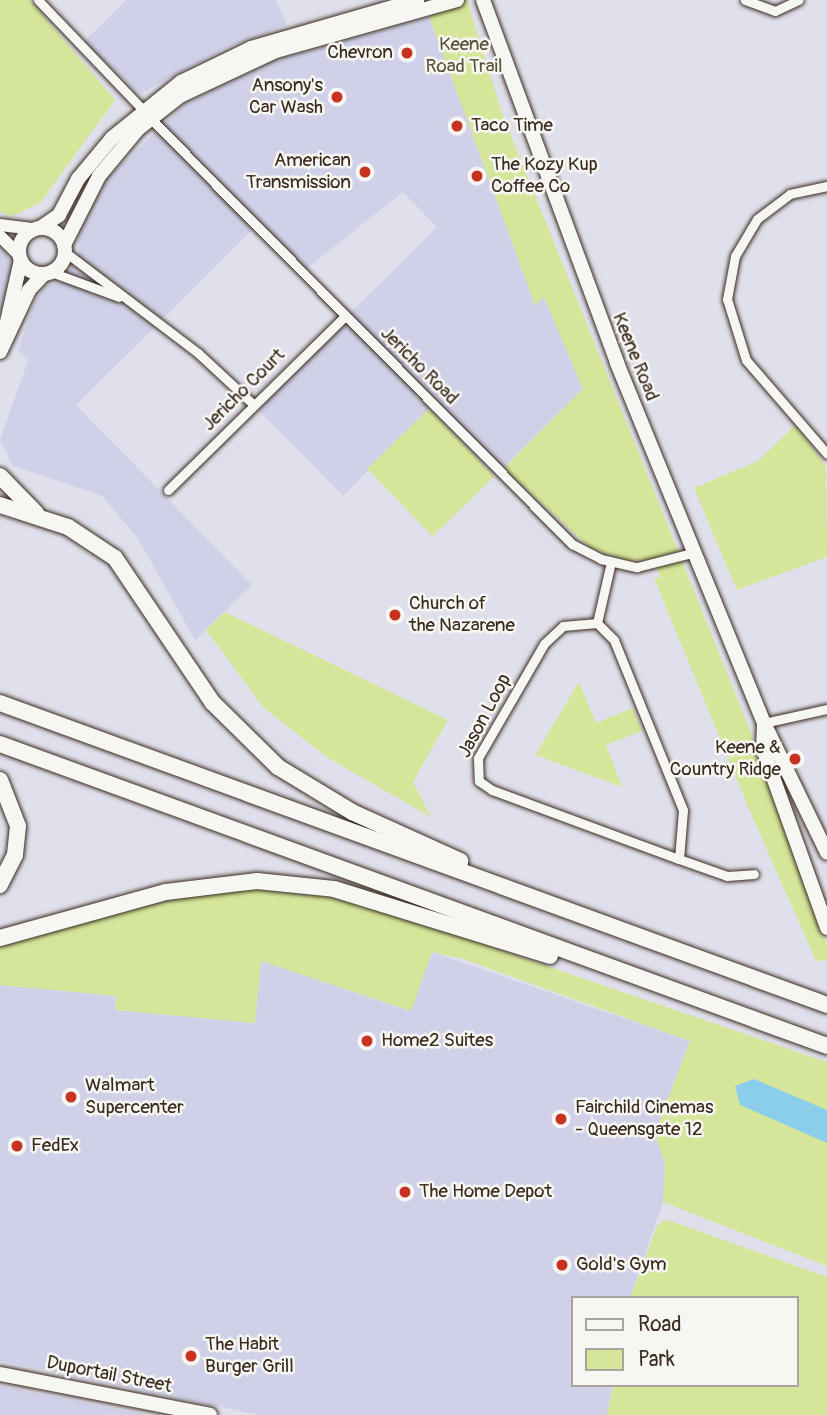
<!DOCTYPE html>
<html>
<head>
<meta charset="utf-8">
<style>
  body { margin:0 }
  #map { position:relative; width:827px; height:1415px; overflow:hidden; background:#e0e0ec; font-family:Pangolin,sans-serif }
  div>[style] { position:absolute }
  .built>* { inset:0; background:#d0d1e8 }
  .green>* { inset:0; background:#d5e69a; transform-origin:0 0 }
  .water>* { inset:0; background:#8bceec }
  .roads { filter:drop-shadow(0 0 2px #3b2a1e) drop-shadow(0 0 2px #3b2a1e) }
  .minor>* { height:9px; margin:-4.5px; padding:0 4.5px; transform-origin:4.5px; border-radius:4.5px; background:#f6f6f2 }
  .secondary>* { height:12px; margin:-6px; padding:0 6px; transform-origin:6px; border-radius:6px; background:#f6f6f2 }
  .primary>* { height:14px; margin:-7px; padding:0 7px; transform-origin:7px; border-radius:7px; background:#f6f6f2 }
  .primary>.ring { margin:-7px; padding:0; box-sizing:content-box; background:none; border:14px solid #f6f6f2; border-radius:50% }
  .motorway>* { height:16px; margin:-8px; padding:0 8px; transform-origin:8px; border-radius:8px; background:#f6f6f2 }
  .dots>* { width:19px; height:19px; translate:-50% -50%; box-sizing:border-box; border:4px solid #f6f6f2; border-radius:50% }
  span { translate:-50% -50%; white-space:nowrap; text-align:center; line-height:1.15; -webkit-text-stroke:5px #f6f6f2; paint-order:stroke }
  .park-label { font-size:19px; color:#5a5037 }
  .poi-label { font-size:19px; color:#3b2a1e }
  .right { translate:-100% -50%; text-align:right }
  .left { translate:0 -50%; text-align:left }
  .street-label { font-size:19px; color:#3b2a1e }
  .legend { position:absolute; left:571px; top:1296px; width:228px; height:91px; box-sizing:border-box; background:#f6f6f2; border:2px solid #aba49d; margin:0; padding:9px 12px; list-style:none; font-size:21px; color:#3b2a1e }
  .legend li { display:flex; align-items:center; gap:14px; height:35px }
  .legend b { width:35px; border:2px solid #aba49d }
</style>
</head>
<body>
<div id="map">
  <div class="built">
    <i style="clip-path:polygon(126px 0,276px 0,287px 25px,225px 48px,140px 94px,84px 42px)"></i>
    <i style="clip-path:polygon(452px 11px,591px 381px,498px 473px,432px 406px,343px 496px,255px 407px,437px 227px,403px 192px,301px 273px,255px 227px,76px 405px,252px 585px,195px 640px,137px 537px,102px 496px,13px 466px,0 440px,28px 360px,18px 351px,34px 302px,47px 285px,63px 282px,79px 255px,79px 228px,104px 181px,186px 103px,276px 60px)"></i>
    <i style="clip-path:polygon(0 243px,13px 266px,0 326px)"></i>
    <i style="clip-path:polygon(432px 952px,690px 1041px,655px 1133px,665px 1164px,663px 1202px,630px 1298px,573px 1298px,573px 1385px,613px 1385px,607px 1415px,259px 1415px,0 1361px,0 985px,116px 996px,115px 1010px,255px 1023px,261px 961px,410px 1011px)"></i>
    <i style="clip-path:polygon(0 1386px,24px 1391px,147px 1415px,0 1415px)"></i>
  </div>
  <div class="green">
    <i style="clip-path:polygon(0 0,30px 0,115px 100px,40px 203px,12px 216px,0 212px)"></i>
    <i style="clip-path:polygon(423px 0,467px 0,502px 113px,748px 725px,827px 944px,827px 960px,816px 961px,749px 809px,654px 578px,661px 577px,653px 560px,625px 561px,589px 547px,504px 468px,583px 389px,544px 297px,535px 305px)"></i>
    <i style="left:429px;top:409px;width:94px;height:86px;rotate:46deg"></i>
    <i style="clip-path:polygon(796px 424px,826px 467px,827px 557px,737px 590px,694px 488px,758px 461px)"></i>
    <i style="clip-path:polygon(225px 612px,448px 720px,413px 782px,431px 817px,328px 758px,263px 707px,206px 630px)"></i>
    <i style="clip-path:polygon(579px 682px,596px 723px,633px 708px,642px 731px,606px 745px,622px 787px,535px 755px)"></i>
    <i style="clip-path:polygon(236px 888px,327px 897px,386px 911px,827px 1062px,827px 1266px,663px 1202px,665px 1164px,655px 1133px,690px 1041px,463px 959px,432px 952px,411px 1011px,261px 961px,255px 1023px,115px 1010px,116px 996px,0 985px,0 945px,151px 904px)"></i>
    <i style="clip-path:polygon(668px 1220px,827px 1277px,827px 1415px,607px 1415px,613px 1385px,797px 1385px,797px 1298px,630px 1298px,658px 1224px)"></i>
  </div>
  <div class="water">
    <i style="clip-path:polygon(754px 1079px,827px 1110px,827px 1143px,740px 1105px,735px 1086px)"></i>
  </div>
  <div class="roads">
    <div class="minor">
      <i style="left:38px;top:0;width:151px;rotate:46.3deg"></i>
      <i style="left:745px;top:0;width:32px;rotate:20deg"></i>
      <i style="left:775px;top:11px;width:26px;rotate:-25deg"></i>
      <i style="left:150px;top:118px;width:600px;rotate:45.27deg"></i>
      <i style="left:572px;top:544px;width:33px;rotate:27deg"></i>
      <i style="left:601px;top:559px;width:37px;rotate:13deg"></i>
      <i style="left:637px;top:567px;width:61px;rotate:-14.3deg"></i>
      <i style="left:827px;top:186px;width:38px;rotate:168deg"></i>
      <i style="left:790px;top:194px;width:41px;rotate:142.9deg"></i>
      <i style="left:757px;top:219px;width:43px;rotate:120.7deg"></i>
      <i style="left:735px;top:256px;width:44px;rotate:100.5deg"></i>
      <i style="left:727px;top:299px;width:64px;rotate:72.7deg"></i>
      <i style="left:746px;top:360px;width:124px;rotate:49.2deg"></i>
      <i style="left:65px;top:252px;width:167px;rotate:37.2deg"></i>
      <i style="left:198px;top:353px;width:76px;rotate:42.9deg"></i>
      <i style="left:51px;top:272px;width:72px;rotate:20.2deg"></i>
      <i style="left:168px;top:490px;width:248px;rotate:-44.5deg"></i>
      <i style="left:597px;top:623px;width:63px;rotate:-77.1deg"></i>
      <i style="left:764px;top:723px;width:65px;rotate:-12.5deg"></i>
      <i style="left:679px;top:859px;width:49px;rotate:-85.3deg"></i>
      <i style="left:683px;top:810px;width:183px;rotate:-112.1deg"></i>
      <i style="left:614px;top:640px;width:24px;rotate:-135deg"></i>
      <i style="left:597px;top:623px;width:34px;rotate:175deg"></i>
      <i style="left:563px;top:626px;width:26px;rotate:137deg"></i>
      <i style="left:544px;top:644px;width:132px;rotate:120.1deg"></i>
      <i style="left:478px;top:758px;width:23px;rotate:88deg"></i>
      <i style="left:479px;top:781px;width:16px;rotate:35deg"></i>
      <i style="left:492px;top:790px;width:199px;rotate:20.3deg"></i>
      <i style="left:679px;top:859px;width:51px;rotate:19.5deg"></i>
      <i style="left:727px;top:876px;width:27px;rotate:-4deg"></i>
    </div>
    <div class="secondary">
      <i style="left:0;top:225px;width:34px;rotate:7deg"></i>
      <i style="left:0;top:236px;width:27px;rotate:45deg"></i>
    </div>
    <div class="primary">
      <i style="left:483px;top:0;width:387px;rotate:69.7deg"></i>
      <i style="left:617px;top:363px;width:389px;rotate:67.8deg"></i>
      <i style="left:764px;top:723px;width:144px;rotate:64.1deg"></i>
      <i class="ring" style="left:19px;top:228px;width:32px;height:32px"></i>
      <i style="left:40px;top:228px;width:23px;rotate:-34deg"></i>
      <i style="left:59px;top:215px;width:41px;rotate:-62.2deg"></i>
      <i style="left:78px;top:179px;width:53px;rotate:-50.3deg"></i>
      <i style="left:112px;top:138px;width:89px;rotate:-39.1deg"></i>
      <i style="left:181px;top:82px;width:78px;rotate:-25.9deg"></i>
      <i style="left:251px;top:48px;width:173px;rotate:-16.1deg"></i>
      <i style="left:64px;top:245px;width:77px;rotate:-63.1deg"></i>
      <i style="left:99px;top:176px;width:61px;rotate:-50.3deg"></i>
      <i style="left:138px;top:129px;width:53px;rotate:-38.2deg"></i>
      <i style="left:180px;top:96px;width:106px;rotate:-25.1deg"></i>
      <i style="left:276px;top:51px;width:188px;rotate:-15.7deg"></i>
      <i style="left:2px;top:344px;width:86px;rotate:-77.3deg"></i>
      <i style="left:0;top:352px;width:68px;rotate:-64.9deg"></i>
      <i style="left:29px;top:290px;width:22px;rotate:-47deg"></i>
      <i style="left:764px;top:724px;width:25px;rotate:92deg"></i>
      <i style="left:763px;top:749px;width:190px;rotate:70.3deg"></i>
      <i style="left:0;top:1374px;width:214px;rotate:11deg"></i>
    </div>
    <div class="motorway">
      <i style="left:0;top:476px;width:52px;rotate:45.8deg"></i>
      <i style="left:0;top:505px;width:71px;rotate:17.9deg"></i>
      <i style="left:68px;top:527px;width:56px;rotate:33.4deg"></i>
      <i style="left:115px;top:558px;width:174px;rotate:56deg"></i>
      <i style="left:212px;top:702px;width:93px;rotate:44.6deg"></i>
      <i style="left:278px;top:767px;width:87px;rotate:31.3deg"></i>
      <i style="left:352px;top:812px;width:119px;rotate:24.4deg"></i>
      <i style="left:0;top:703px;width:880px;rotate:20.06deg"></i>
      <i style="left:0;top:744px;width:880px;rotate:20.06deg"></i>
      <i style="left:0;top:780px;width:49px;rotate:68.6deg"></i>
      <i style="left:18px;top:826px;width:29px;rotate:96deg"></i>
      <i style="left:15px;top:855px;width:34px;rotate:117deg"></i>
      <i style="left:0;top:938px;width:172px;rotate:-15.5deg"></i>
      <i style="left:166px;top:892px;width:92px;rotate:-6.9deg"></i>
      <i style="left:257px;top:881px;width:77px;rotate:5.9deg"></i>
      <i style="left:334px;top:889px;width:226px;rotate:17.2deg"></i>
    </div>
  </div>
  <div class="dots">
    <i style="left:407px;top:53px;background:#c8321e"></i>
    <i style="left:337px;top:97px;background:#c8321e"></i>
    <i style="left:457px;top:126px;background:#c8321e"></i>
    <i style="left:365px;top:172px;background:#c8321e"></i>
    <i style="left:477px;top:176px;background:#c8321e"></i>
    <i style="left:395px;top:615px;background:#c8321e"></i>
    <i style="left:795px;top:759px;background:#c8321e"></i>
    <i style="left:367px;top:1041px;background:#c8321e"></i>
    <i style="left:71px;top:1097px;background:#c8321e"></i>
    <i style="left:561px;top:1119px;background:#c8321e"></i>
    <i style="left:17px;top:1146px;background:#c8321e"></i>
    <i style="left:405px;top:1192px;background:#c8321e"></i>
    <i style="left:562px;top:1265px;background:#c8321e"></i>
    <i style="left:191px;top:1356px;background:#c8321e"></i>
  </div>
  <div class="park-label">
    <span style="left:464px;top:56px">Keene<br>Road Trail</span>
  </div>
  <div class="poi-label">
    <span class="right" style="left:393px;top:53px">Chevron</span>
    <span class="right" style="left:323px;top:97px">Ansony's<br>Car Wash</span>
    <span class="left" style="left:471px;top:126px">Taco Time</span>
    <span class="right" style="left:351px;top:172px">American<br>Transmission</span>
    <span class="left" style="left:491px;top:176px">The Kozy Kup<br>Coffee Co</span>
    <span class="left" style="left:409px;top:615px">Church of<br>the Nazarene</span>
    <span class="right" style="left:781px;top:759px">Keene &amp;<br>Country Ridge</span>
    <span class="left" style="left:381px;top:1041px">Home2 Suites</span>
    <span class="left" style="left:85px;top:1097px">Walmart<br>Supercenter</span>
    <span class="left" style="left:575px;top:1119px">Fairchild Cinemas<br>- Queensgate 12</span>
    <span class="left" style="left:31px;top:1146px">FedEx</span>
    <span class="left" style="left:419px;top:1192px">The Home Depot</span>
    <span class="left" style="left:576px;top:1265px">Gold's Gym</span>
    <span class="left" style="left:205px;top:1356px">The Habit<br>Burger Grill</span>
  </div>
  <div class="street-label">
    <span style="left:635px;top:357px;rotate:68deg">Keene Road</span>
    <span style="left:419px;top:366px;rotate:45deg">Jericho Road</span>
    <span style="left:244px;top:390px;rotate:-45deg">Jericho Court</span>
    <span style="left:485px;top:716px;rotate:-62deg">Jason Loop</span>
    <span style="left:109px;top:1375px;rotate:11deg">Duportail Street</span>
  </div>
  <ul class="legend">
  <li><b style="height:9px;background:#f6f6f2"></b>Road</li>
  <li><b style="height:19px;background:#d5e69a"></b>Park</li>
  </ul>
</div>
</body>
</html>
